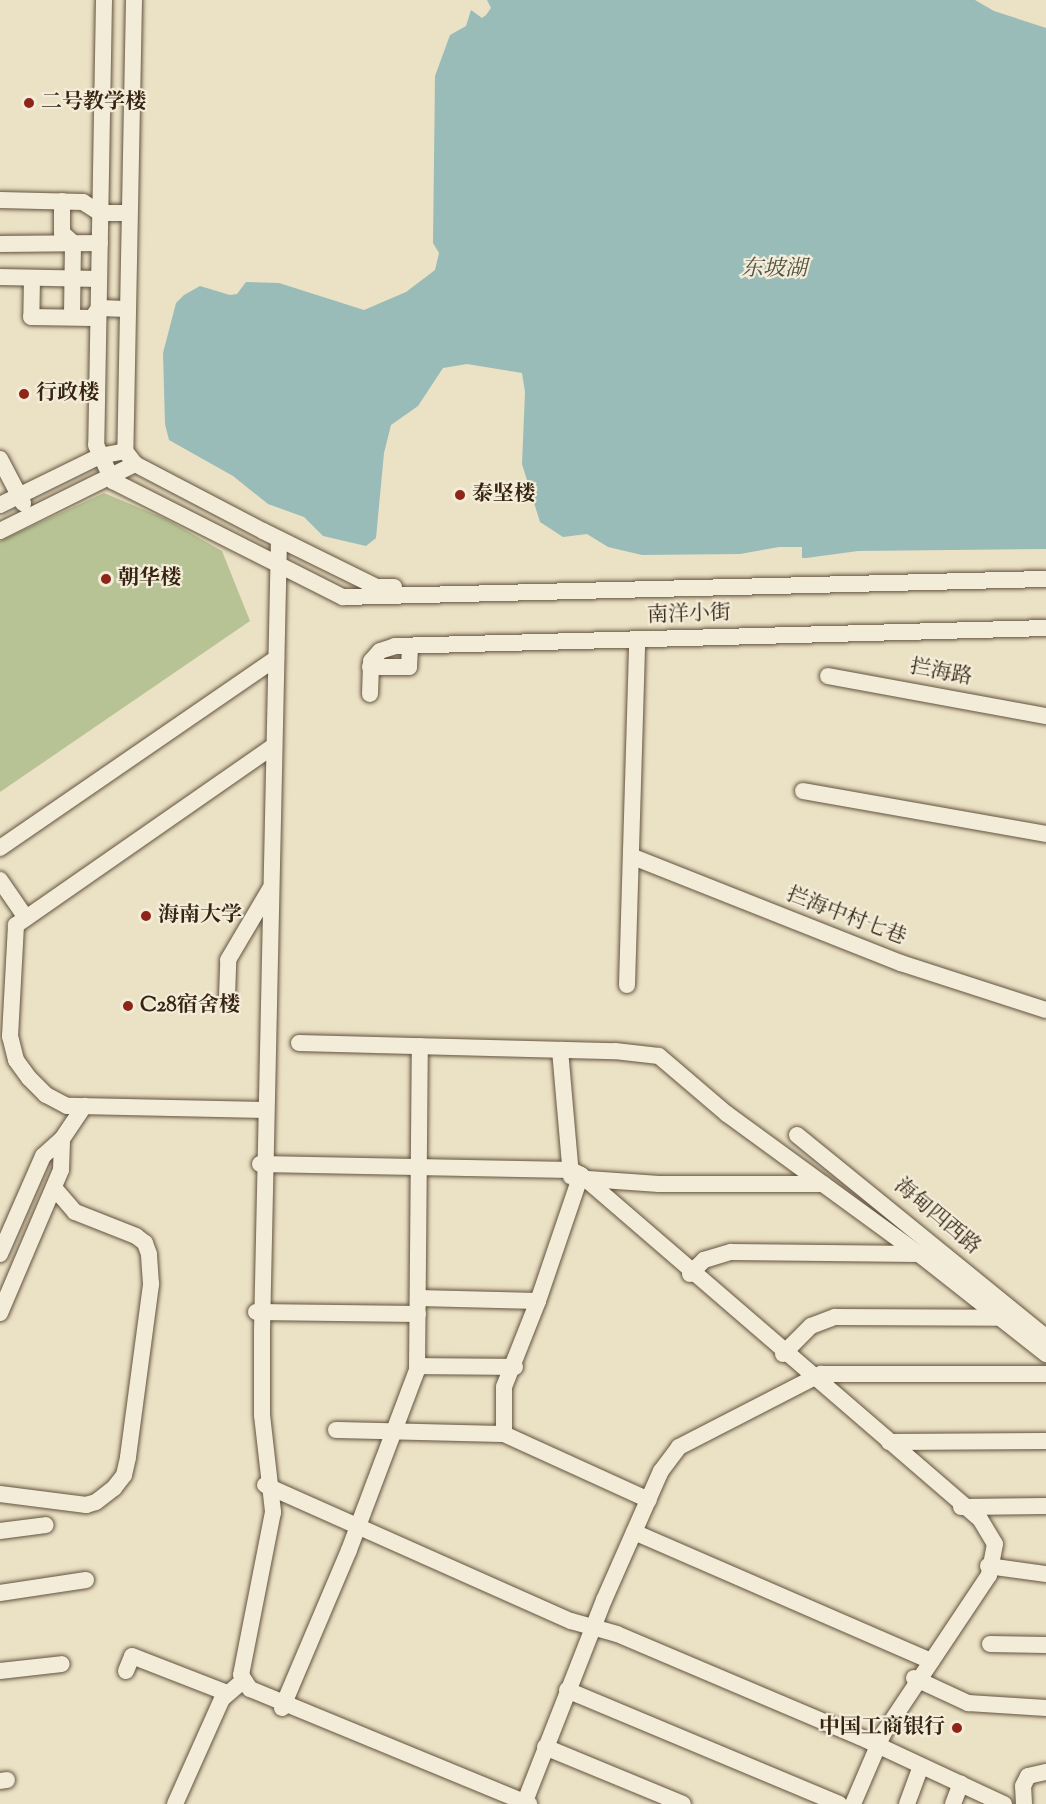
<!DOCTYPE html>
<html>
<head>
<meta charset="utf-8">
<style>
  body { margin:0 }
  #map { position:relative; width:1046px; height:1804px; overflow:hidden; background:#ebe1c5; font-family:"Sorts Mill Goudy","Noto Serif SC",serif }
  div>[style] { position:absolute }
  .green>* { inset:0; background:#b7c395 }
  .water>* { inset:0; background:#99bcb9 }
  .roads { filter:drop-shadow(0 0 2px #63533e) drop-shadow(0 0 2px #63533e) }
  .minor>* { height:16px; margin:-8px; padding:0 8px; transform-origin:8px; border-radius:8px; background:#f2ecd9 }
  .dots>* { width:16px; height:16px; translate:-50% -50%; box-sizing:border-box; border:3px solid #f2ecd9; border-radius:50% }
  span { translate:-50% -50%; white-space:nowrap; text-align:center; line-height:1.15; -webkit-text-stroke:4.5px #f2ecd9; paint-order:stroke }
  .poi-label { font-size:21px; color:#362411; font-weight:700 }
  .left { translate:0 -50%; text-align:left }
  .right { translate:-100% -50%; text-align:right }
  .street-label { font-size:21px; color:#362411 }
  .water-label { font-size:22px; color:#545243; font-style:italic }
</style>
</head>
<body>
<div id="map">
  <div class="green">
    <i style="clip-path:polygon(104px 493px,166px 519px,222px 551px,250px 621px,0 792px,0 541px)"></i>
  </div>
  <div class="water">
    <i style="clip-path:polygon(487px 0,975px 0,994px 11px,1046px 28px,1046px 549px,858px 551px,806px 558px,802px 558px,802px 547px,779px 547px,740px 554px,642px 555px,608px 547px,587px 534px,563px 537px,540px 522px,522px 464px,525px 392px,522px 373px,467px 364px,443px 368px,418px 406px,391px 425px,384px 453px,376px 538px,366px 546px,323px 536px,304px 517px,268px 504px,233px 476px,169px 440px,165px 424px,163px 353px,176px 303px,184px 295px,200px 286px,230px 295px,237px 294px,246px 282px,279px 283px,364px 310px,406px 292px,435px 270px,439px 253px,433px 243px,435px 76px,450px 35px,466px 26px,471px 10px,482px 18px,486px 15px,491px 8px)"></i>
  </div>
  <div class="roads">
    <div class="minor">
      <i style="left:104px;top:0;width:445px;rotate:91deg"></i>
      <i style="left:96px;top:445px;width:40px;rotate:65deg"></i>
      <i style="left:113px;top:481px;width:258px;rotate:26.8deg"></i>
      <i style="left:343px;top:597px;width:703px;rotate:-1.47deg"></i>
      <i style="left:134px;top:0;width:451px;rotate:91.1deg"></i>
      <i style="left:125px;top:451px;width:16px;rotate:52deg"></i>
      <i style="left:135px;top:464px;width:144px;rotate:27.6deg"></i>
      <i style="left:263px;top:531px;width:127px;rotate:26.2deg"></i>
      <i style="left:377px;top:587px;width:17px"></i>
      <i style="left:0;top:200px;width:83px;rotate:1.4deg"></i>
      <i style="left:83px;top:202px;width:20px;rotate:33deg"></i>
      <i style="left:100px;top:213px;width:29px"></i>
      <i style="left:62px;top:201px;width:32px;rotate:90deg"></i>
      <i style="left:62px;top:233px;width:15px;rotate:42deg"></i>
      <i style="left:73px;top:243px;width:74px;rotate:90.8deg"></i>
      <i style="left:0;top:244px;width:100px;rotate:-0.6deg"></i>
      <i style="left:0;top:277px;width:99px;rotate:1.2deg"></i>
      <i style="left:32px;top:278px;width:39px;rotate:91deg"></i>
      <i style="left:31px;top:317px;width:61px;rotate:0.9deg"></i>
      <i style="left:92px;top:318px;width:12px;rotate:-55deg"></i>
      <i style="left:99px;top:308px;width:28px;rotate:2deg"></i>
      <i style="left:0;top:459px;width:50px;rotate:62.4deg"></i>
      <i style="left:0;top:505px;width:111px;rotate:-26.1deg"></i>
      <i style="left:100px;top:456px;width:25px;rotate:-11deg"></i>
      <i style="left:0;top:531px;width:151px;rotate:-26.4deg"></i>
      <i style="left:279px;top:539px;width:793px;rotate:91.23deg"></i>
      <i style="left:262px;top:1332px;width:83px;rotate:90deg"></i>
      <i style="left:262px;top:1415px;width:98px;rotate:83.5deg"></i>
      <i style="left:273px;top:1512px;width:166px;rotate:101.1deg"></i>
      <i style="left:241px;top:1675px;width:17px;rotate:57deg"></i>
      <i style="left:250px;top:1689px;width:302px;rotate:22.4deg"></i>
      <i style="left:370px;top:667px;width:39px"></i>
      <i style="left:409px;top:667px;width:21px;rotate:-87deg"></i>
      <i style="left:828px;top:676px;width:222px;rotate:10.4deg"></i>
      <i style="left:370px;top:694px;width:33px;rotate:-88deg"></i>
      <i style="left:371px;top:661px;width:13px;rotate:-48deg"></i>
      <i style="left:380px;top:651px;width:16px;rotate:-18deg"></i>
      <i style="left:395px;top:646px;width:651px;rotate:-1.58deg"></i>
      <i style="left:803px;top:791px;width:247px;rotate:10deg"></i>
      <i style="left:0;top:848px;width:335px;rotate:-34.5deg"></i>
      <i style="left:633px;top:857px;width:288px;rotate:21.6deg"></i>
      <i style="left:901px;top:963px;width:152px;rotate:18deg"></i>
      <i style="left:0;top:880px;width:46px;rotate:55.6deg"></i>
      <i style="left:627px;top:985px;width:346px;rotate:-88.3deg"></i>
      <i style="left:227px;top:997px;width:37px;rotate:-88deg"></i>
      <i style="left:228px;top:960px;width:82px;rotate:-59.4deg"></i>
      <i style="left:299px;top:1043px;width:316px;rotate:1.5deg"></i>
      <i style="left:615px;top:1051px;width:44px;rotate:6.5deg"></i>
      <i style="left:659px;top:1056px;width:89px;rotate:40.5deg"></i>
      <i style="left:727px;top:1114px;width:238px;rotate:36.1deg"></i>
      <i style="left:919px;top:1254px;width:162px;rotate:38.2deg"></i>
      <i style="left:560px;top:1050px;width:127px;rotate:85deg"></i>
      <i style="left:265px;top:1110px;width:198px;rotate:-178.8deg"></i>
      <i style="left:67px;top:1106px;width:24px;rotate:-152deg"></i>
      <i style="left:46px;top:1095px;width:24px;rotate:-135deg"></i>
      <i style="left:29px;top:1078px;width:22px;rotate:-126deg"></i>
      <i style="left:16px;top:1060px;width:25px;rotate:-104deg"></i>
      <i style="left:10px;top:1036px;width:111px;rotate:-86.9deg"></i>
      <i style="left:16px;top:925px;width:314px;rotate:-34.8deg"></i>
      <i style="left:797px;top:1135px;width:321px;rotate:39.1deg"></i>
      <i style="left:260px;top:1164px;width:311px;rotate:1.1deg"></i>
      <i style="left:571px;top:1170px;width:11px;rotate:27deg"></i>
      <i style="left:581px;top:1175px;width:527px;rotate:40.77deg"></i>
      <i style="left:980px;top:1519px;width:29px;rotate:59deg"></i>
      <i style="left:995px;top:1544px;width:32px;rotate:101deg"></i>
      <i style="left:989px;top:1575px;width:191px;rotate:123.7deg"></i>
      <i style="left:883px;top:1734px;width:76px;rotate:113.2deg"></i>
      <i style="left:588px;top:1179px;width:71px;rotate:4deg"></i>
      <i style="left:659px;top:1184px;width:164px"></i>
      <i style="left:0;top:1254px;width:107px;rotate:-66.3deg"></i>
      <i style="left:43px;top:1156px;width:25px;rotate:-42deg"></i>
      <i style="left:62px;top:1139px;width:40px;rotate:-56deg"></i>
      <i style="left:690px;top:1274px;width:20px;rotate:-45deg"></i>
      <i style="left:704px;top:1260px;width:28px;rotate:-17deg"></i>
      <i style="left:731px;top:1252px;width:188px;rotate:0.6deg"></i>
      <i style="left:418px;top:1298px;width:120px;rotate:1.4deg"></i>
      <i style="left:538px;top:1301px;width:133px;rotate:-71.2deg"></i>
      <i style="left:538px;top:1301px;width:92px;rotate:111.6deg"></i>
      <i style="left:504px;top:1387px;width:47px;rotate:90deg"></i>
      <i style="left:504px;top:1434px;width:159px;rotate:24.5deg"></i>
      <i style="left:256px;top:1312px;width:162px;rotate:0.7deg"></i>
      <i style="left:0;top:1313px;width:155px;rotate:-66.9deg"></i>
      <i style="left:61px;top:1170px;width:31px;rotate:-88deg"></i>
      <i style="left:783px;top:1354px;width:40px;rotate:-45deg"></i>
      <i style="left:811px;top:1326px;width:26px;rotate:-21deg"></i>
      <i style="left:835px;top:1317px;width:167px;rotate:0.3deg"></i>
      <i style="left:417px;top:1366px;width:98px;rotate:0.6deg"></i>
      <i style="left:336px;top:1430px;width:168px;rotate:1.4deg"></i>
      <i style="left:889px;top:1442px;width:157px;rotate:-0.4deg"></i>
      <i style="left:265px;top:1485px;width:335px;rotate:24deg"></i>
      <i style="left:571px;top:1621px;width:48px;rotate:15.8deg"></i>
      <i style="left:617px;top:1634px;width:264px;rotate:23deg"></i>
      <i style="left:860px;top:1737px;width:159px;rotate:25deg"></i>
      <i style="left:0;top:1494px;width:87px;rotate:7.3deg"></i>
      <i style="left:86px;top:1505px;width:10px;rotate:-17deg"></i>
      <i style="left:96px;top:1502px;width:23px;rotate:-38deg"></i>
      <i style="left:114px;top:1488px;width:16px;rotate:-52deg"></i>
      <i style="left:124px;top:1475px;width:18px;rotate:-77deg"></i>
      <i style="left:128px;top:1457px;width:175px;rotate:-82.4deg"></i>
      <i style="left:151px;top:1284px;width:30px;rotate:-94deg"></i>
      <i style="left:149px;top:1254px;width:12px;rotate:-110deg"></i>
      <i style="left:145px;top:1243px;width:11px;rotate:-142deg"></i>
      <i style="left:136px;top:1236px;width:66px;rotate:-158.5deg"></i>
      <i style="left:75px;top:1212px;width:32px;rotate:-131deg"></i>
      <i style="left:961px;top:1507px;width:85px;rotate:-0.7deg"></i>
      <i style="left:0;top:1531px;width:46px;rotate:-7.4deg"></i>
      <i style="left:634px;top:1532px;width:324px;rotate:23.5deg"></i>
      <i style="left:988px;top:1566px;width:59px;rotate:7.9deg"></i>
      <i style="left:0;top:1593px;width:87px;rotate:-8.6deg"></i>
      <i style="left:990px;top:1644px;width:56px;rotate:1deg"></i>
      <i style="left:0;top:1671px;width:62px;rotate:-6.4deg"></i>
      <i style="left:126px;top:1671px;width:16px;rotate:-68deg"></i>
      <i style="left:132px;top:1656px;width:102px;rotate:21.3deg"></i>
      <i style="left:914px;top:1678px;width:60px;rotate:24.8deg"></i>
      <i style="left:968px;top:1703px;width:78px;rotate:3.7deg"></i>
      <i style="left:567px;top:1690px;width:295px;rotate:22.7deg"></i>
      <i style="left:282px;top:1708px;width:172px;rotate:-67deg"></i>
      <i style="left:349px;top:1550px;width:192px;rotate:-69.3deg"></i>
      <i style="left:417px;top:1370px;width:324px;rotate:-89.5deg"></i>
      <i style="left:545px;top:1747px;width:149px;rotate:22.4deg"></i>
      <i style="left:0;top:1781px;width:7px;rotate:-8deg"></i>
      <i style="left:175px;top:1804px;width:115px;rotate:-65.9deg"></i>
      <i style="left:222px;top:1699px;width:28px;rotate:-41deg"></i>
      <i style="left:524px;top:1804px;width:219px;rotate:-68.6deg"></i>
      <i style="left:604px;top:1600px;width:141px;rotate:-66.2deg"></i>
      <i style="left:661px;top:1471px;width:30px;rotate:-53deg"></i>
      <i style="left:679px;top:1447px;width:160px;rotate:-27.2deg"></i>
      <i style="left:821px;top:1374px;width:225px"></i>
      <i style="left:907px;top:1804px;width:40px;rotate:-69.8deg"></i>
      <i style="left:953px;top:1804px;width:22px;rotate:-69deg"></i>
      <i style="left:1024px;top:1804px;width:18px;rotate:-93deg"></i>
      <i style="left:1023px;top:1786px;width:11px;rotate:-63deg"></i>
      <i style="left:1028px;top:1776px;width:18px;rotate:-13deg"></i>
    </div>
  </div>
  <div class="dots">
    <i style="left:29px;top:103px;background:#8f2418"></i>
    <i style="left:24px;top:394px;background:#8f2418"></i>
    <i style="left:460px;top:495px;background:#8f2418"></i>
    <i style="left:106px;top:579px;background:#8f2418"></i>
    <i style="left:146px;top:916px;background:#8f2418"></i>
    <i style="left:128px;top:1006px;background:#8f2418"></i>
    <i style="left:957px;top:1728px;background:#8f2418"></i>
  </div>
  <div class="poi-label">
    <span class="left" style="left:41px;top:103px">二号教学楼</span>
    <span class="left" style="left:36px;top:394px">行政楼</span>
    <span class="left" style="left:472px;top:495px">泰坚楼</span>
    <span class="left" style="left:118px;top:579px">朝华楼</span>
    <span class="left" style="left:158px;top:916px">海南大学</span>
    <span class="left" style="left:140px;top:1006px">C28宿舍楼</span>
    <span class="right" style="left:945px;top:1728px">中国工商银行</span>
  </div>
  <div class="street-label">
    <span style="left:689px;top:615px;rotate:-2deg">南洋小街</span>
    <span style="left:941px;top:673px;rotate:10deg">拦海路</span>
    <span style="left:846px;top:917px;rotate:21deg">拦海中村七巷</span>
    <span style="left:937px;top:1217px;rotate:40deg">海甸四西路</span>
  </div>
  <div class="water-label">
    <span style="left:774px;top:271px">东坡湖</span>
  </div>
</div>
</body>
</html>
